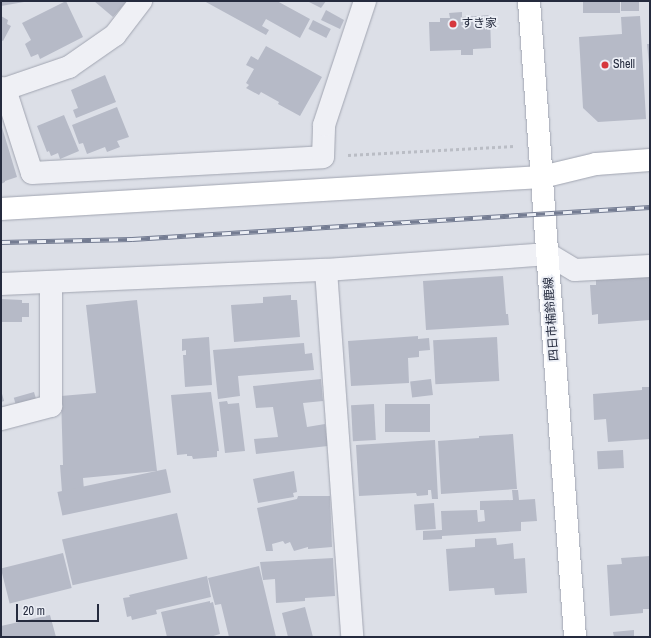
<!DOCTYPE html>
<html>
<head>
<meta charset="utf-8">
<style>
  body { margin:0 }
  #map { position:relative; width:651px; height:638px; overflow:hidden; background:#dcdfe7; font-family:"Archivo Narrow","Noto Sans JP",sans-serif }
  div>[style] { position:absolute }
  .building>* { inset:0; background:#b6bac7; transform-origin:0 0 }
  .path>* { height:2.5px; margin-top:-1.25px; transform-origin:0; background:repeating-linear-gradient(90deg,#babdc5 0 3px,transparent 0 6px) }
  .roads { filter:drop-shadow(0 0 1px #a1a5b1) drop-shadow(0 0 1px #a1a5b1) }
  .street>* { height:22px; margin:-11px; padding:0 11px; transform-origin:11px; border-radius:11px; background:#eff0f5 }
  .secondary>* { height:22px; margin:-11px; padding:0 11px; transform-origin:11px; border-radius:11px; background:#fff }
  .primary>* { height:22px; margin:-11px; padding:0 11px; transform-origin:11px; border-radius:11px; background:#fff }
  .rail>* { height:4.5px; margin-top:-2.25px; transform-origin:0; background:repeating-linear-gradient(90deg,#ebeef5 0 9px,#747c92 0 18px); box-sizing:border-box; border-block:1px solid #747c92 }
  .dots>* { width:11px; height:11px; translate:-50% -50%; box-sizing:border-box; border:2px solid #ebeef5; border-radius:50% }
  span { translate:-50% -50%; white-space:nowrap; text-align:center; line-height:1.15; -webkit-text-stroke:3.5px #ebeef5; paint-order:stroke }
  .poi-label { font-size:12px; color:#252b3e }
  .left { translate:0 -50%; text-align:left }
  .street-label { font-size:12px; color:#252b3e }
  .frame { position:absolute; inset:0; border:2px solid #252b3e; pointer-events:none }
  .scale { position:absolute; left:16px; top:604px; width:83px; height:18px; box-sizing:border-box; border:2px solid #252b3e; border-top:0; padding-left:5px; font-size:12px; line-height:14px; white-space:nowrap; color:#252b3e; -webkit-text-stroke:3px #ebeef5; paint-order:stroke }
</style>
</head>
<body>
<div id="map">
  <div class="building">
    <i style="clip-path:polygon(1px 1px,24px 1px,24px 2px,1px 6px)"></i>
    <i style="clip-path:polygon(66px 1px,83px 37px,40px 59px,38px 54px,31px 57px,25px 44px,31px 40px,22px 23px)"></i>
    <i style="clip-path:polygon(94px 1px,127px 1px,113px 17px)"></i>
    <i style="clip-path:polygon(204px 1px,277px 1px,310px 19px,300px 38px,266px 19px,262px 26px,269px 30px,266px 35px)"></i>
    <i style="clip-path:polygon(307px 1px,326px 1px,321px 8px)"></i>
    <i style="left:583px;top:1px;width:37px;height:12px"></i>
    <i style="left:621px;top:1px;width:18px;height:10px"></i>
    <i style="clip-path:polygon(326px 10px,344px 20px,340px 29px,321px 20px)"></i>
    <i style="clip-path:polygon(462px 12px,462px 17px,490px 15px,491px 48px,473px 49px,473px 55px,461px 55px,461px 50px,430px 51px,429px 22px,440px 22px,440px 18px,450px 18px,449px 13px)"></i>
    <i style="clip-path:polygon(1px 16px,8px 20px,7px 24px,11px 26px,3px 41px,1px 40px)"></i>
    <i style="clip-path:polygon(640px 16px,646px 119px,598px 122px,583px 108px,579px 37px,622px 34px,621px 17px)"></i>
    <i style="left:313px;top:20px;width:20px;height:10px;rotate:27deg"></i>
    <i style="clip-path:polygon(647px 44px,650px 44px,650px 64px,649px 64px)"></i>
    <i style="clip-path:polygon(266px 46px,322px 77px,300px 116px,278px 104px,279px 102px,261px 92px,259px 95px,246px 88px,249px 85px,246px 83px,254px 69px,246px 65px,251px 56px,258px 60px)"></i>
    <i style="clip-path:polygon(105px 75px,116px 102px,76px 118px,73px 110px,78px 108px,71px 90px)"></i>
    <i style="clip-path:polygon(117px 107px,129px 137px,117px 141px,120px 147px,107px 152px,105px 147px,87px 154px,83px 143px,79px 144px,72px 125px)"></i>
    <i style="clip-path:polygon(64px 115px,79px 151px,60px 159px,58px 153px,51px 156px,49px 151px,47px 152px,37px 126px)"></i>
    <i style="clip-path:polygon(1px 124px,17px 177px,5px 181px,5px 182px,1px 184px)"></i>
    <i style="clip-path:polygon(650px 275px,650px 320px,598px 324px,598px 314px,592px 315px,590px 285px,596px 285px,596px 278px)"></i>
    <i style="clip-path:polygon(503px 276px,506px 314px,508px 314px,509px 325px,426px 330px,423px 281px)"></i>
    <i style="clip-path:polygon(291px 295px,291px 300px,297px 300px,300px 337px,234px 342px,231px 305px,263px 303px,263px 297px)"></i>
    <i style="clip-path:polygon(1px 299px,22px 300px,22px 303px,29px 303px,29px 317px,22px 317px,22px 322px,1px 322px)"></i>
    <i style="clip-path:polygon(137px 300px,157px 471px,83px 478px,84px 490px,62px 492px,60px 465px,63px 465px,61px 396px,96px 393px,86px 305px)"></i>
    <i style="clip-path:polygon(418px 336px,418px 339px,429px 338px,430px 350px,419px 351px,419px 357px,408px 358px,409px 383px,351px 386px,348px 341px)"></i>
    <i style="clip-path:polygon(209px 337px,212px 385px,185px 387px,183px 355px,186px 355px,186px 350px,182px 351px,182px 339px)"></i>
    <i style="left:497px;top:337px;width:44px;height:64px;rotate:87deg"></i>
    <i style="clip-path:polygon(304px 343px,305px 354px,312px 353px,314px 370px,238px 376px,240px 396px,218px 399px,213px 350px)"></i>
    <i style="clip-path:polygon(321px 379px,323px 401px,303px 403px,307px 427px,325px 424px,328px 446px,256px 454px,254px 439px,278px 437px,273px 407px,256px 408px,253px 386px)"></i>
    <i style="left:431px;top:379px;width:16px;height:21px;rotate:83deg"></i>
    <i style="clip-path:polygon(642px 387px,650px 387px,650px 439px,608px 442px,606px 419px,594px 420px,593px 394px,642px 390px)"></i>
    <i style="clip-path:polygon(1px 390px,4px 401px,1px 402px)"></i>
    <i style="left:34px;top:392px;width:7px;height:21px;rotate:74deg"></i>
    <i style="clip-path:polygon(211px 392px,219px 451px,217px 451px,217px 457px,193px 459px,192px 456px,187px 456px,187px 454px,177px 455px,171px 395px)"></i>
    <i style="clip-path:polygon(227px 401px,228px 404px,239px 403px,245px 451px,225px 453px,219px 402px)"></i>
    <i style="left:374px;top:404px;width:36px;height:23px;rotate:87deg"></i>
    <i style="left:430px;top:404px;width:28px;height:45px;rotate:90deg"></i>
    <i style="clip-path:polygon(513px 434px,517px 489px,441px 494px,438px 441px,479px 438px,479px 436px)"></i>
    <i style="clip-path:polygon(435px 440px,438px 499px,432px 499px,431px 490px,428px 490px,428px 495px,417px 496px,416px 493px,359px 496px,356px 445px)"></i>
    <i style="left:623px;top:450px;width:18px;height:26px;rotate:87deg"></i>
    <i style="left:166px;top:469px;width:24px;height:111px;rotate:78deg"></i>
    <i style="clip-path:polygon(294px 471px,297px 492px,293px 493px,294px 497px,258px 503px,253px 479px)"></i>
    <i style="clip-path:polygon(512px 490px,518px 490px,519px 500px,535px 499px,537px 521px,521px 522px,521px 531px,442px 536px,442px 539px,423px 540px,423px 531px,442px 530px,441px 511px,477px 510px,478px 522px,485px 521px,484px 510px,480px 510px,480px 501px,513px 500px)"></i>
    <i style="clip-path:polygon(298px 496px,330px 496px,332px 547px,308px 549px,308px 547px,294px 551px,290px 542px,285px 544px,283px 541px,272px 544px,273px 551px,266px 551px,257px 508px,297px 499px)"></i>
    <i style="left:434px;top:503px;width:26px;height:20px;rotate:86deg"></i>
    <i style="left:177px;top:513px;width:47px;height:118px;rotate:77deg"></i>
    <i style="clip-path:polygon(496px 538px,497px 545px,513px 543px,514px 559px,525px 558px,527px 593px,495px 595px,494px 588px,449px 591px,446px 549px,475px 547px,475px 539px)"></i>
    <i style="left:63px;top:553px;width:36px;height:64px;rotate:76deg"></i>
    <i style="clip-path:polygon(650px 556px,650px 609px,643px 609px,643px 613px,610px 616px,607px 565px,622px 564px,621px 558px)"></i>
    <i style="clip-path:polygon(333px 558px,335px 596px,305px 598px,305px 601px,276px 603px,275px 579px,263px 580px,260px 562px)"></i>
    <i style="clip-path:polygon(259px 566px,276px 637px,229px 637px,221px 604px,215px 605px,208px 578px)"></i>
    <i style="clip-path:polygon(207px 576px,211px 597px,156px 610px,157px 614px,132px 620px,131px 616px,127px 617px,123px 598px,130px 597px,129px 595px)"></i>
    <i style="clip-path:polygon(210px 601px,210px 603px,213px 602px,220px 634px,210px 637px,167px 637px,161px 612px)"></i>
    <i style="clip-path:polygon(305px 607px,313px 637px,288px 637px,282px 613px)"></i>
    <i style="clip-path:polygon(50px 615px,56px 637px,1px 637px,1px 626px)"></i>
    <i style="clip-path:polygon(634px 630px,634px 637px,614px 637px,613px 632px)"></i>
  </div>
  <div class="path">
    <i style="left:348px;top:155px;width:167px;rotate:-3.1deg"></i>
  </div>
  <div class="roads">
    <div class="street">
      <i style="left:1px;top:88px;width:4px;rotate:14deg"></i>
      <i style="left:5px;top:89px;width:68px;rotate:-19deg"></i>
      <i style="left:69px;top:67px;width:56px;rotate:-34.8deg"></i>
      <i style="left:115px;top:35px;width:43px;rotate:-52.6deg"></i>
      <i style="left:5px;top:89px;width:88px;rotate:72.2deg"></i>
      <i style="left:32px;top:173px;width:291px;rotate:-3.1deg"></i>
      <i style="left:323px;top:157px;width:32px;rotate:-88deg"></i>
      <i style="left:324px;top:125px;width:131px;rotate:-71.7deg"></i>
      <i style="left:326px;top:270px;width:368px;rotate:85.9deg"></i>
      <i style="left:1px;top:284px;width:325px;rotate:-2.5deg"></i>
      <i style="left:326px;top:270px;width:223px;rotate:-4.1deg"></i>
      <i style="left:548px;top:254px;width:31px;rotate:31deg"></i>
      <i style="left:575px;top:270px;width:75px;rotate:-3.1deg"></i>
      <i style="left:1px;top:419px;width:52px;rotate:-14.6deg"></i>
      <i style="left:51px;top:406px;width:124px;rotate:-90deg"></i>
    </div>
    <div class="secondary">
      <i style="left:1px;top:209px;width:542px;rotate:-3.39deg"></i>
      <i style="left:542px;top:177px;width:56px;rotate:-13.5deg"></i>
      <i style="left:596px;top:164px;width:54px;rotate:-4.2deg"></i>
    </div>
    <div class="primary">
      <i style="left:529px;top:1px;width:638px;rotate:85.86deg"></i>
    </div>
  </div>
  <div class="rail">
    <i style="left:1px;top:242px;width:131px;rotate:-1.3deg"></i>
    <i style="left:132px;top:239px;width:519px;rotate:-3.54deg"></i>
  </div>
  <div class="dots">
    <i style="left:453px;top:24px;background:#d6373d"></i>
    <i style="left:605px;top:65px;background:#d6373d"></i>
  </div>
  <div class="poi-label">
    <span class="left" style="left:461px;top:24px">すき家</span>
    <span class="left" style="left:613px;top:65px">Shell</span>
  </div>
  <div class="street-label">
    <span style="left:552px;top:319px;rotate:-94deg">四日市楠鈴鹿線</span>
  </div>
  <div class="frame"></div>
  <div class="scale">20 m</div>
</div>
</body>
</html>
